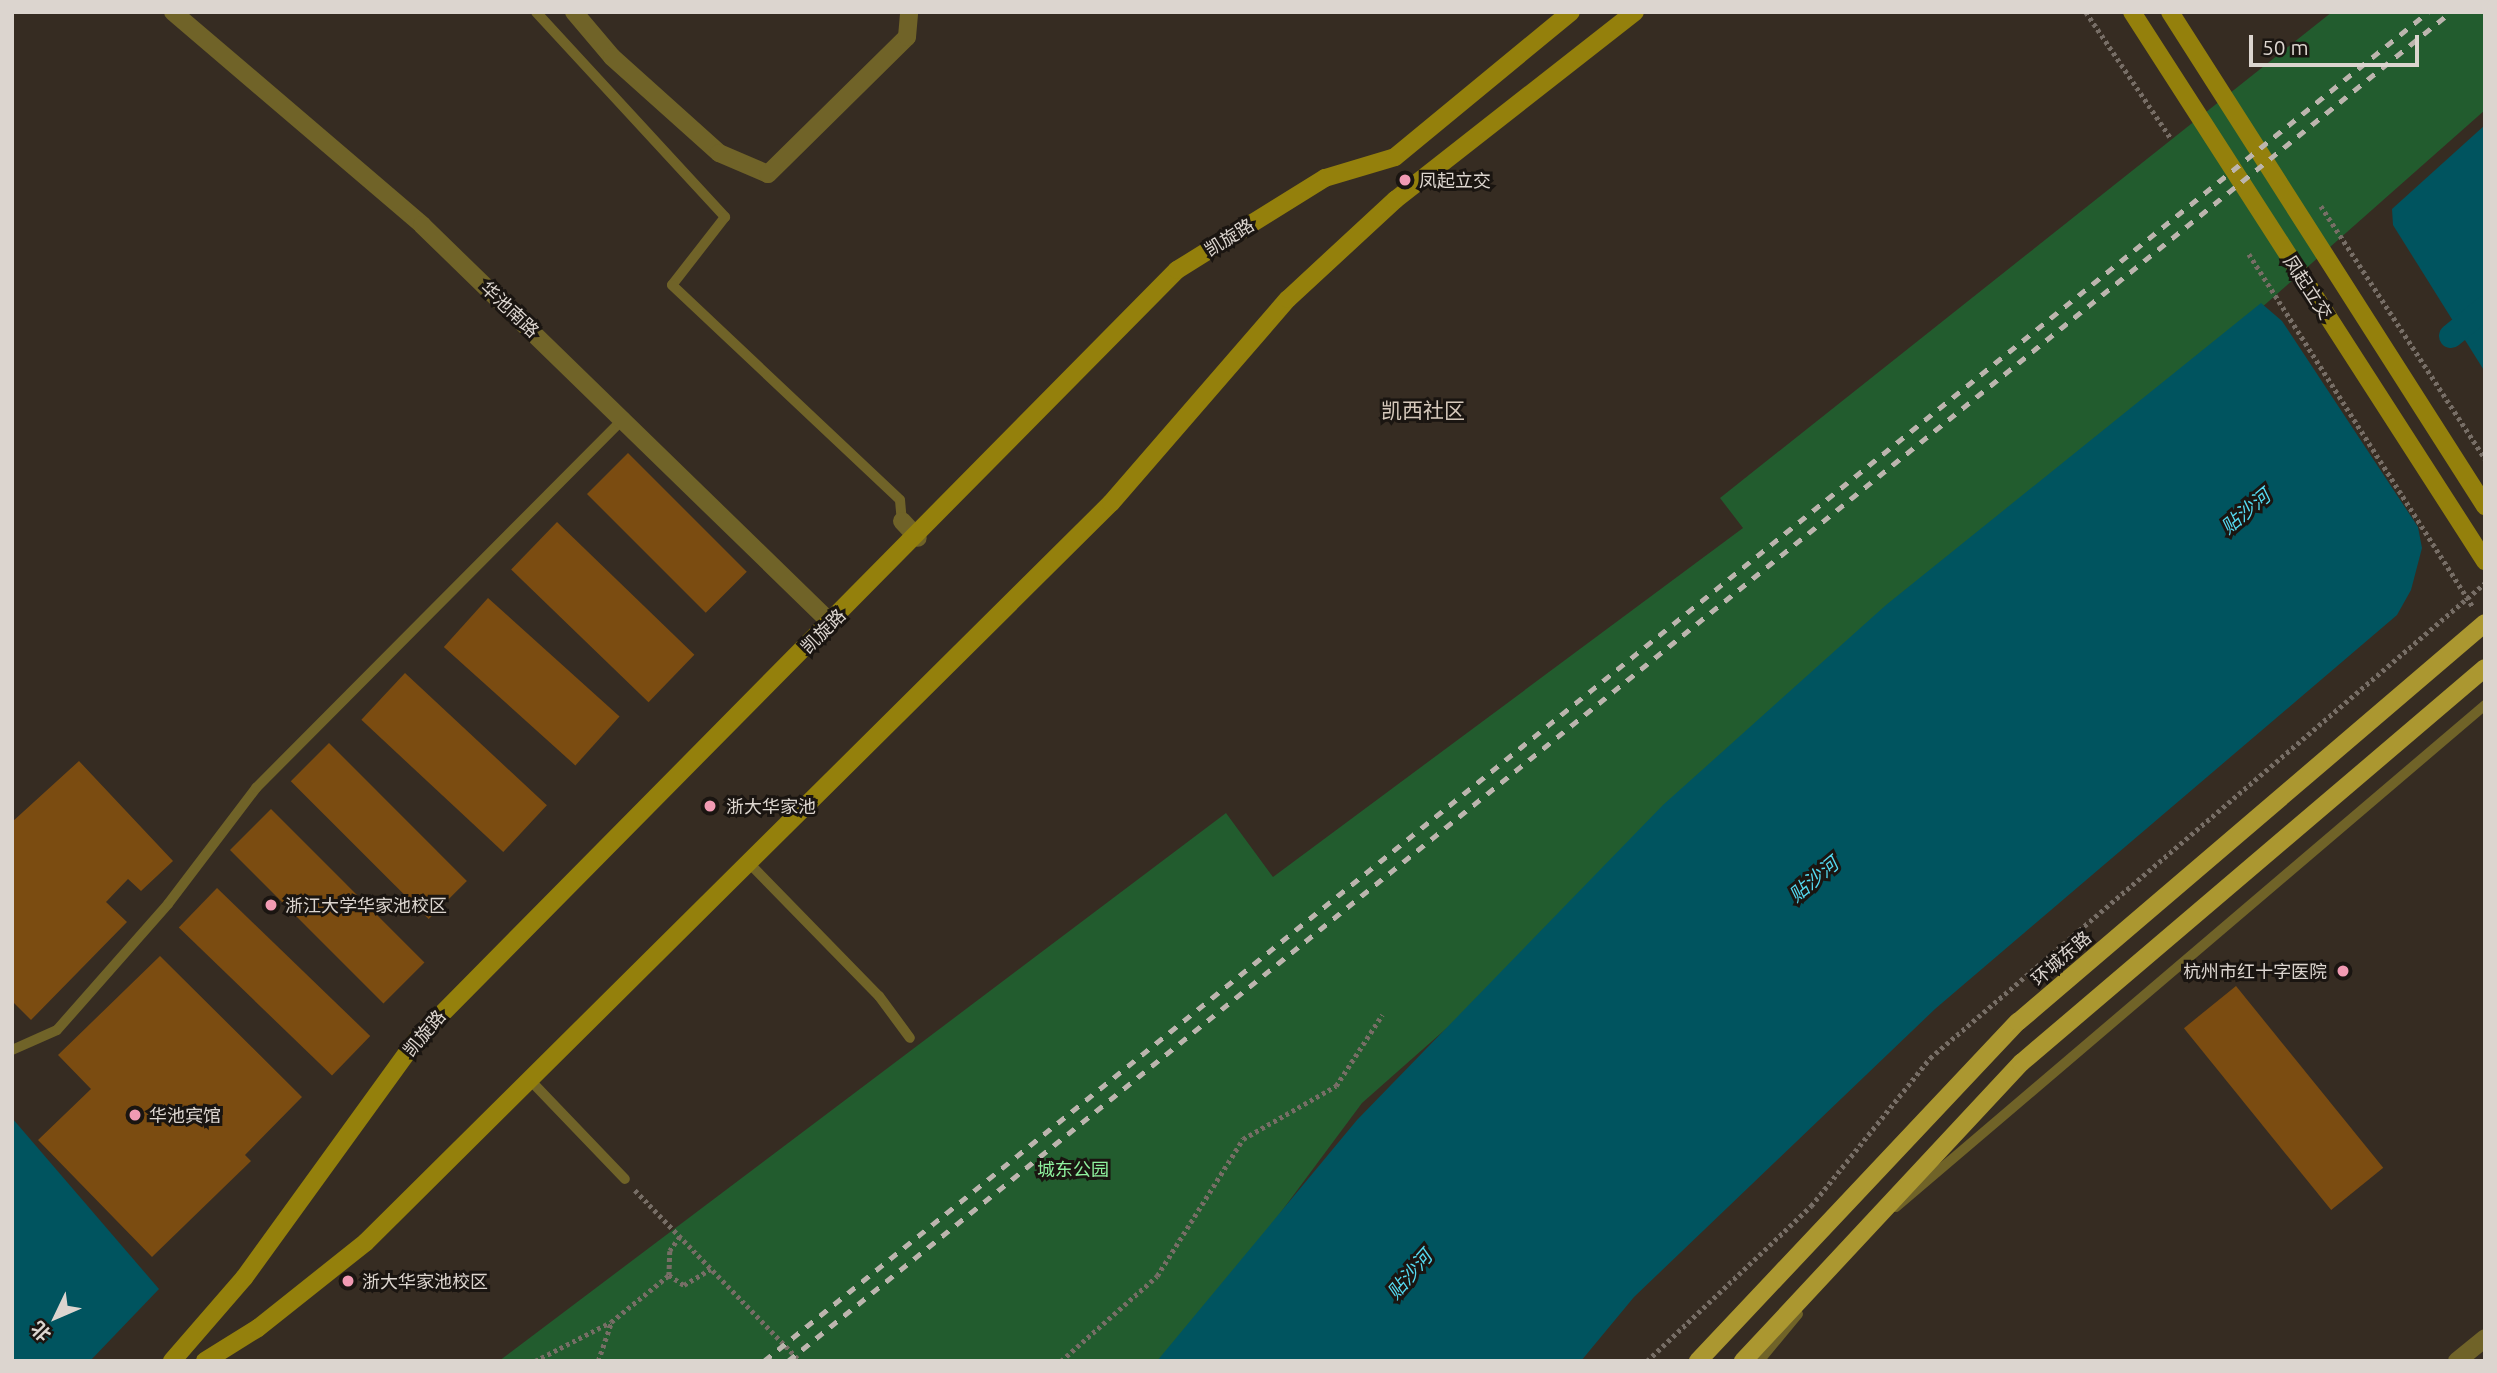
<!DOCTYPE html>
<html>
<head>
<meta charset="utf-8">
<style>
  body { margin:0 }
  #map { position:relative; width:2497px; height:1373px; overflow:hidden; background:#362c22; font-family:Ubuntu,"Noto Sans SC",sans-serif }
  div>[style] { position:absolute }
  .green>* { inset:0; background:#225c2e }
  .water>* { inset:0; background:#00545f }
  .canal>* { height:24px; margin:-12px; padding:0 12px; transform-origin:12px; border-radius:12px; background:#00545f }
  .building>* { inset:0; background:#7b4c11; transform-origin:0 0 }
  .path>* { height:4.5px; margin-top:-2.25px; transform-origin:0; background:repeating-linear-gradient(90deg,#776e66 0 3.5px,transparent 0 7px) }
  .lane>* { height:10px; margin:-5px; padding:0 5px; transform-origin:5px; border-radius:5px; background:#706328 }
  .street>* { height:18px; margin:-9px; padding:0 9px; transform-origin:9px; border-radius:9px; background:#706328 }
  .secondary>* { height:18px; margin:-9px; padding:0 9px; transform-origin:9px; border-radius:9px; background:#94800c }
  .primary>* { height:18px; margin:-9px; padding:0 9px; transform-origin:9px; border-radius:9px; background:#ab9730 }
  .rail>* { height:5px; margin-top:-2.5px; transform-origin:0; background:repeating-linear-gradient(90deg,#bcb5ae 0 9px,transparent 0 18px) }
  .dots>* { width:19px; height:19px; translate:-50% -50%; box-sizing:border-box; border:4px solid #1a1511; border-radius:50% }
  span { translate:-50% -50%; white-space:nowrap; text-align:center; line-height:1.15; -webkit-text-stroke:6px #1a1511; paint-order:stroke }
  .poi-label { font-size:18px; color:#dcd5cf }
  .left { translate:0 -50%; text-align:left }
  .right { translate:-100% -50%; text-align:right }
  .street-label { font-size:18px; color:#dcd5cf }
  .park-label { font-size:18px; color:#8ff19e }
  .water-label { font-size:19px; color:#55daf1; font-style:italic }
  .quarter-label { font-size:21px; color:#d6c9bc }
  .frame { position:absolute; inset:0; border:14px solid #dcd5cf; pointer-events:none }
  .north { position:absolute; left:21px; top:1282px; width:70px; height:70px; -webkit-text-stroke:5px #1a1511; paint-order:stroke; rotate:226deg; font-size:19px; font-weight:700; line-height:28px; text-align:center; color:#dcd5cf }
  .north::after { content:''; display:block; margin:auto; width:24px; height:32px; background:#dcd5cf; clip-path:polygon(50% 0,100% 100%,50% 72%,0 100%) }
  .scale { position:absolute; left:2249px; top:35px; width:170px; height:32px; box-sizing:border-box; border:4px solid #dcd5cf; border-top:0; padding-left:9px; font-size:21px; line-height:24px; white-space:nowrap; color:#dcd5cf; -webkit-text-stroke:5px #1a1511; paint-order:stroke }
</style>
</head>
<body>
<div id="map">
  <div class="green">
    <i style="clip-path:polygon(2332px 12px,2485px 12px,2485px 110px,1362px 1103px,1170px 1361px,499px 1361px,1226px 813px,1273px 877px,1743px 528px,1720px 498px)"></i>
  </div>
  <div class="water">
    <i style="clip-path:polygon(2485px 125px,2485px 372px,2393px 225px,2392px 209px)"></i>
    <i style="clip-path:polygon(2261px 303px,2282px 321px,2418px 527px,2422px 548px,2411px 590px,2397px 615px,1935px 1009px,1634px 1297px,1581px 1361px,1157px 1361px,1357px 1120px,1663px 805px,1886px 605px)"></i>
    <i style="clip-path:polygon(12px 1118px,159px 1289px,90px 1361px,12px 1361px)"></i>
  </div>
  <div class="canal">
    <i style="left:2451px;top:336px;width:44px;rotate:-39.5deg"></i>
  </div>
  <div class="building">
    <i style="left:628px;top:453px;width:168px;height:58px;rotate:45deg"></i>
    <i style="left:557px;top:522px;width:191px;height:66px;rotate:44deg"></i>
    <i style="left:488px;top:598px;width:177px;height:66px;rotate:42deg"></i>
    <i style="left:405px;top:673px;width:194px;height:64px;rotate:43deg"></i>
    <i style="left:329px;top:743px;width:195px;height:54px;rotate:45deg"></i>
    <i style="clip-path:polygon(79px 761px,173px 861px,141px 891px,128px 879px,106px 902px,127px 922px,31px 1020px,12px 1001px,12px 822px)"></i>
    <i style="left:271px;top:809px;width:217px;height:58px;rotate:45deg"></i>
    <i style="left:217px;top:888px;width:213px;height:55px;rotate:44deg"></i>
    <i style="clip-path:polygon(160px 956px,302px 1097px,245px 1155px,251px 1161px,152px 1257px,38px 1140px,91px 1089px,58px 1055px)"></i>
    <i style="left:2236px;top:986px;width:234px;height:67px;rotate:51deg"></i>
  </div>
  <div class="path">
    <i style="left:2086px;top:12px;width:151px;rotate:56.1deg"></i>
    <i style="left:2321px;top:206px;width:302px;rotate:57deg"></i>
    <i style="left:2249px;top:254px;width:419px;rotate:57.6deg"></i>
    <i style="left:635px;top:1190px;width:238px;rotate:46deg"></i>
    <i style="left:680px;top:1237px;width:17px;rotate:126deg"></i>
    <i style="left:670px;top:1251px;width:24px;rotate:92deg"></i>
    <i style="left:669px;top:1275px;width:18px;rotate:34deg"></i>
    <i style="left:684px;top:1285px;width:31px;rotate:-31deg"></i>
    <i style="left:535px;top:1361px;width:85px;rotate:-27.2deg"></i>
    <i style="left:611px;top:1322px;width:75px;rotate:-39deg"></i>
    <i style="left:598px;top:1361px;width:40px;rotate:-71.1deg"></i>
    <i style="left:1061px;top:1361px;width:128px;rotate:-41.5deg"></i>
    <i style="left:1157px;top:1276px;width:162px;rotate:-57.9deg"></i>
    <i style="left:1243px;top:1139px;width:107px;rotate:-29.7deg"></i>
    <i style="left:1336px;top:1086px;width:85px;rotate:-57.1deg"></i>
    <i style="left:1647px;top:1361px;width:226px;rotate:-43.4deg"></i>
    <i style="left:1811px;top:1206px;width:190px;rotate:-51.2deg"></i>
    <i style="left:1930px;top:1058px;width:731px;rotate:-40.56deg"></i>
  </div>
  <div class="lane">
    <i style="left:536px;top:12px;width:279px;rotate:47.3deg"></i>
    <i style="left:725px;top:217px;width:86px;rotate:127.9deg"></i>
    <i style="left:672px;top:285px;width:313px;rotate:43.3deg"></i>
    <i style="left:900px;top:500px;width:21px;rotate:85deg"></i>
    <i style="left:749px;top:863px;width:186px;rotate:45.7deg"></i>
    <i style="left:879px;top:996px;width:52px;rotate:53.6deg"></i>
    <i style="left:12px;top:1050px;width:49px;rotate:-24deg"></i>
    <i style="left:57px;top:1030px;width:168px;rotate:-48.6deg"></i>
    <i style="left:168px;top:904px;width:146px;rotate:-52.8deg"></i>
    <i style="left:256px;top:788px;width:523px;rotate:-45.15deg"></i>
    <i style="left:530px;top:1080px;width:137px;rotate:46.2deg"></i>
    <i style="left:1896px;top:1207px;width:774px;rotate:-40.44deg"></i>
    <i style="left:1759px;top:1361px;width:61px;rotate:-50.3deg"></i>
  </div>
  <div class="street">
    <i style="left:173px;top:12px;width:328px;rotate:40.5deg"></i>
    <i style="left:422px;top:225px;width:571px;rotate:44.22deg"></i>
    <i style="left:574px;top:12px;width:59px;rotate:49.8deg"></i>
    <i style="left:612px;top:57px;width:144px;rotate:41.9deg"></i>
    <i style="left:719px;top:153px;width:53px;rotate:23.2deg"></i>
    <i style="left:768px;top:174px;width:195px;rotate:-44.6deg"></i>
    <i style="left:907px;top:37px;width:25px;rotate:-85deg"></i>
    <i style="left:902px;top:521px;width:23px;rotate:47deg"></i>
    <i style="left:2457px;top:1361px;width:36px;rotate:-39deg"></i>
  </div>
  <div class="secondary">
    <i style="left:2132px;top:12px;width:653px;rotate:57.26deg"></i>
    <i style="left:2170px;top:12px;width:586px;rotate:57.48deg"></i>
    <i style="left:172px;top:1361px;width:110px;rotate:-49.1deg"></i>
    <i style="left:244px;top:1278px;width:295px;rotate:-54.1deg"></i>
    <i style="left:417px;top:1039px;width:1081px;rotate:-45.34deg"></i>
    <i style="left:1177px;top:270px;width:174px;rotate:-31.9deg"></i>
    <i style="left:1325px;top:178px;width:73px;rotate:-16.7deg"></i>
    <i style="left:1395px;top:157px;width:228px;rotate:-39.5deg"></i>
    <i style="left:205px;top:1361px;width:62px;rotate:-31.9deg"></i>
    <i style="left:258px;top:1328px;width:138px;rotate:-38.5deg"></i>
    <i style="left:366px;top:1242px;width:1049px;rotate:-44.77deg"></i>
    <i style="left:1111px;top:503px;width:270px;rotate:-49.1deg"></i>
    <i style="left:1288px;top:299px;width:146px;rotate:-42.8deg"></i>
    <i style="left:1395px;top:200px;width:305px;rotate:-38.1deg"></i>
  </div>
  <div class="primary">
    <i style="left:1698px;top:1361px;width:466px;rotate:-46.7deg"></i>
    <i style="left:2018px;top:1022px;width:614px;rotate:-40.51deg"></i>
    <i style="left:1743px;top:1361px;width:408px;rotate:-47deg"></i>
    <i style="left:2021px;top:1063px;width:609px;rotate:-40.41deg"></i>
  </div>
  <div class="rail">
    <i style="left:764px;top:1361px;width:2142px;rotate:-39.03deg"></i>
    <i style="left:788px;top:1361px;width:2141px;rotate:-39.05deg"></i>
  </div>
  <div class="dots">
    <i style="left:1405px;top:180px;background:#f19ab3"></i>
    <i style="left:710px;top:806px;background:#f19ab3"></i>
    <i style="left:271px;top:905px;background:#f19ab3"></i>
    <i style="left:2343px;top:971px;background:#f19ab3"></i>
    <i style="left:135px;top:1115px;background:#f19ab3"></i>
    <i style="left:348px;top:1281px;background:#f19ab3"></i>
  </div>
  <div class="poi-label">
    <span class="left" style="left:1419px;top:180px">凤起立交</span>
    <span class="left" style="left:726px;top:806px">浙大华家池</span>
    <span class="left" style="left:285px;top:905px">浙江大学华家池校区</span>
    <span class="right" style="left:2327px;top:971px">杭州市红十字医院</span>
    <span class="left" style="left:149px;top:1115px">华池宾馆</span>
    <span class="left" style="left:362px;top:1281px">浙大华家池校区</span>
  </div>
  <div class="street-label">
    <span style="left:1229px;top:237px;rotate:-32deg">凯旋路</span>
    <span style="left:2308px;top:287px;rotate:57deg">凤起立交</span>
    <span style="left:510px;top:309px;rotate:43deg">华池南路</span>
    <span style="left:823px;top:631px;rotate:-45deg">凯旋路</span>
    <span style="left:2061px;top:958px;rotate:-41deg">环城东路</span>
    <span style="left:424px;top:1033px;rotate:-50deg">凯旋路</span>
  </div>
  <div class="park-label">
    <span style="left:1073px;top:1169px">城东公园</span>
  </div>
  <div class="water-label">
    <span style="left:2246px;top:512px;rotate:-40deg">贴沙河</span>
    <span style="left:1814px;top:880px;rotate:-40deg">贴沙河</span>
    <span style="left:1410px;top:1275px;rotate:-49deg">贴沙河</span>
  </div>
  <div class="quarter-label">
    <span style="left:1423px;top:410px">凯西社区</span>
  </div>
  <div class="frame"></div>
  <div class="north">北</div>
  <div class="scale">50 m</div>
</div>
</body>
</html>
